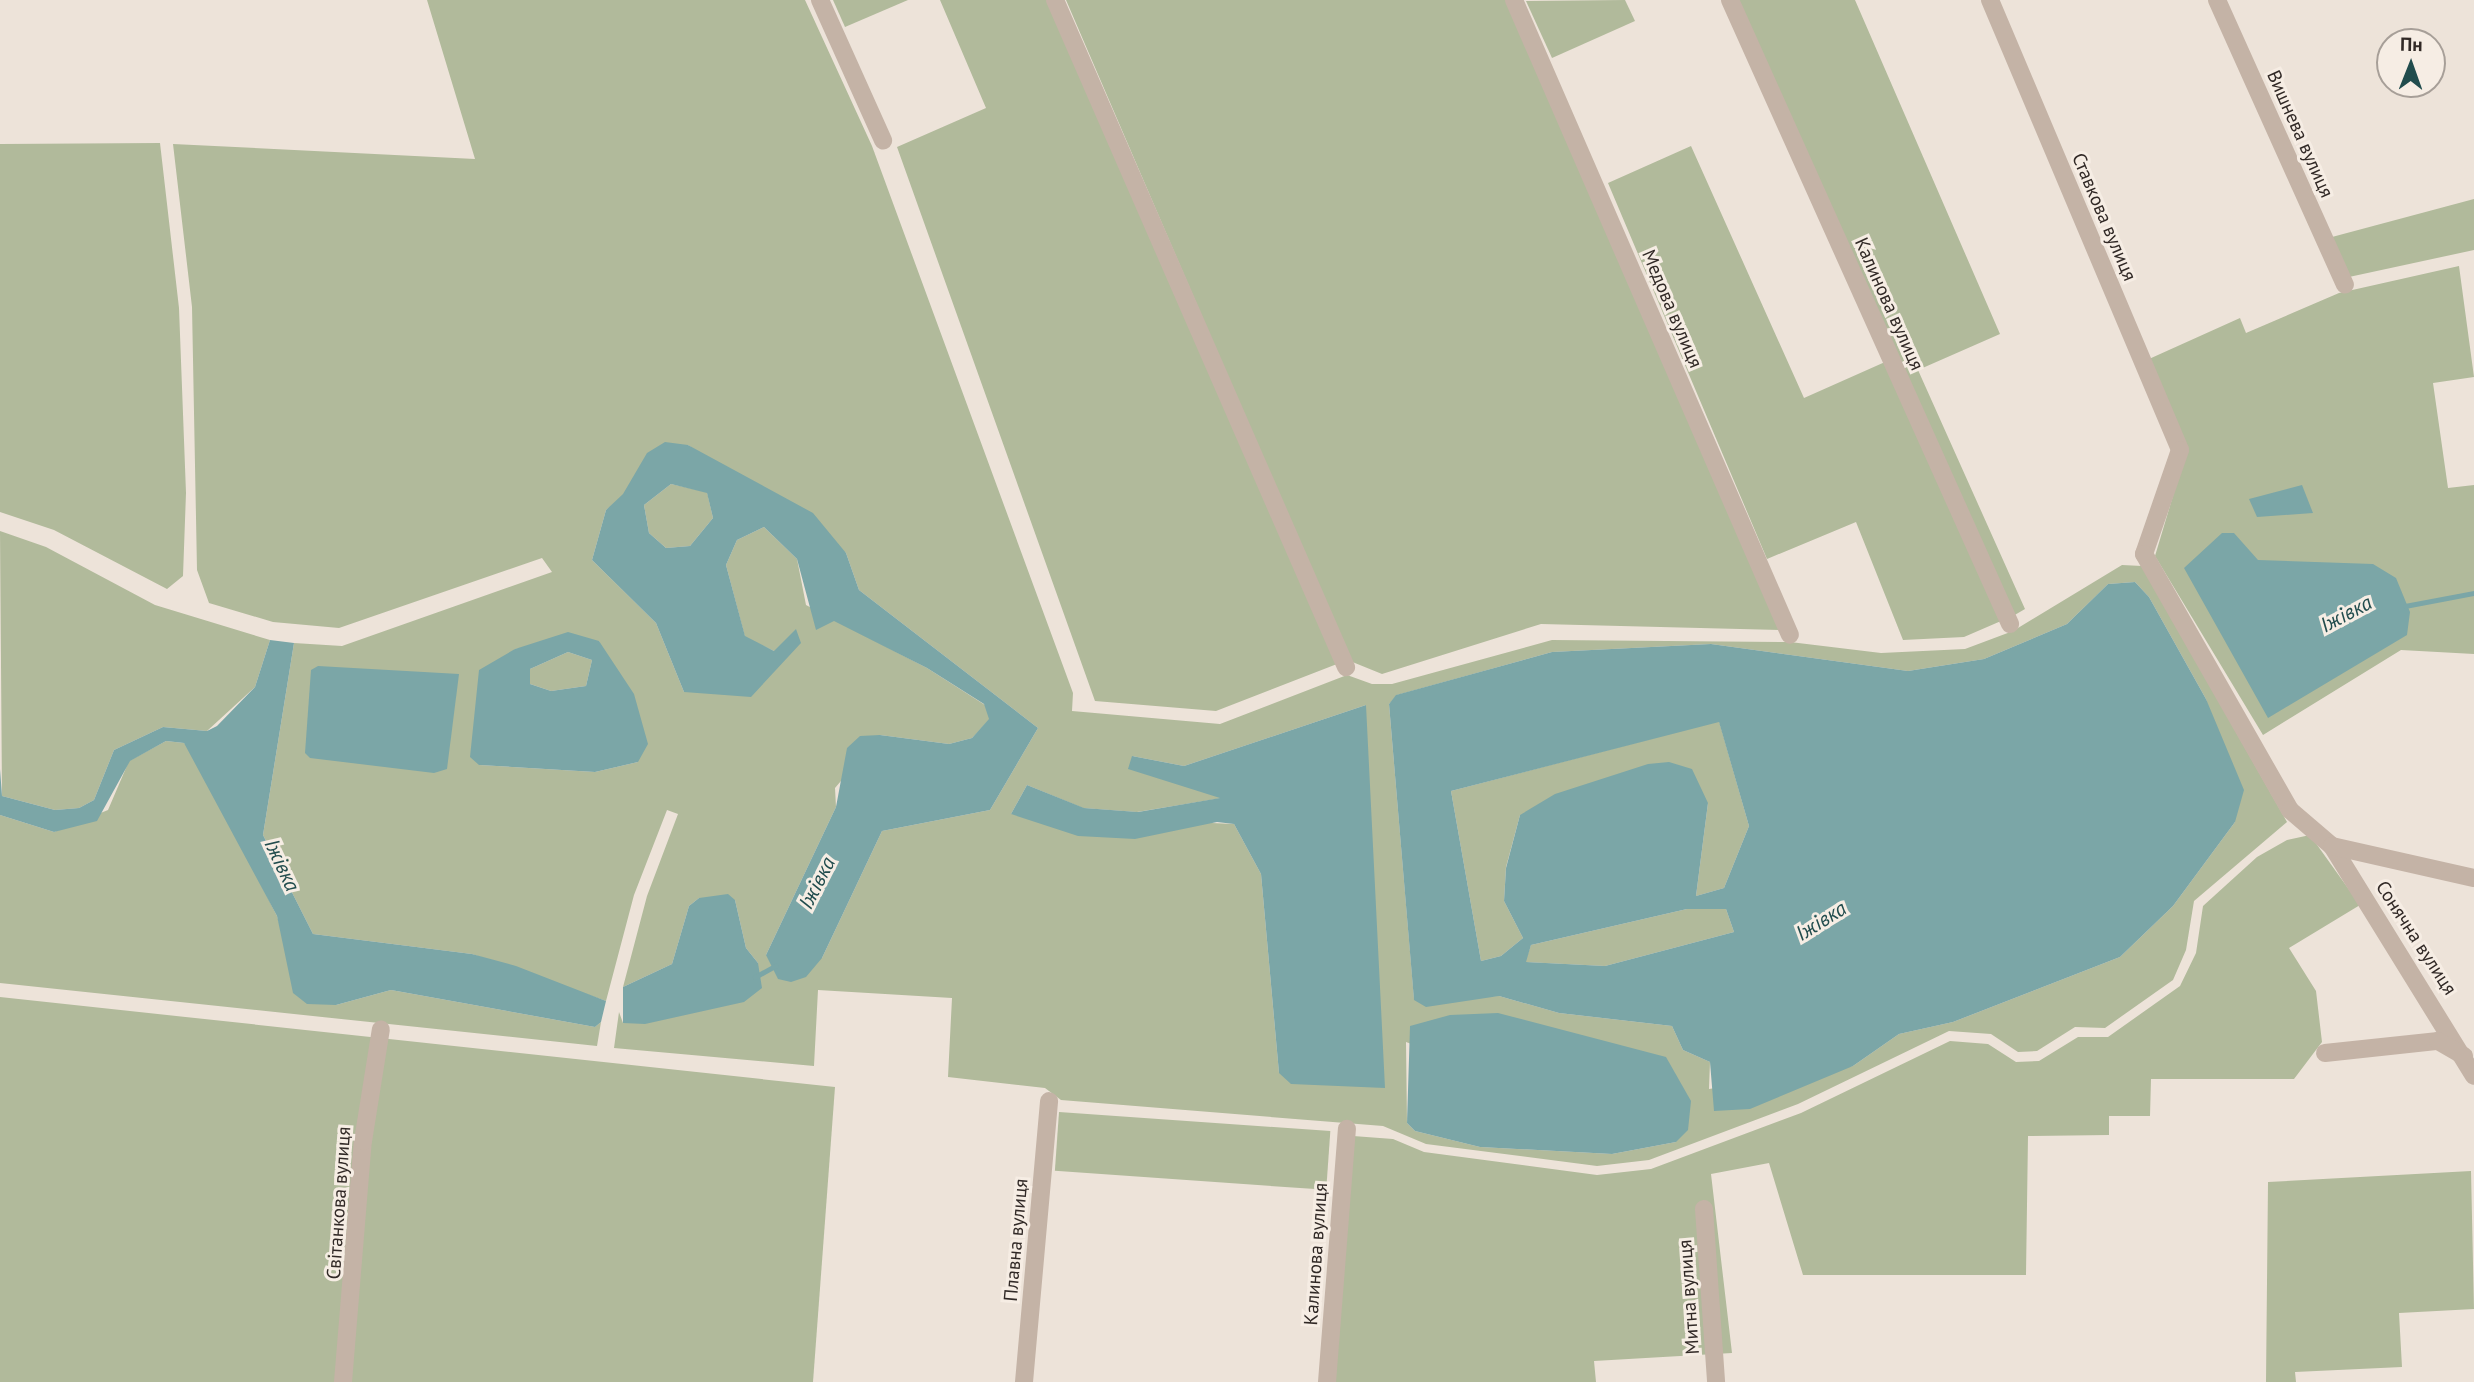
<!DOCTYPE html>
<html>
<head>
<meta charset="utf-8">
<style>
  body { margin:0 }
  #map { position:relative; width:2474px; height:1382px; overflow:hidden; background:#ede3d9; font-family:"PT Sans",sans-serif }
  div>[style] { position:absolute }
  .green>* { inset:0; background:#b1ba9b; transform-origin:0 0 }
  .water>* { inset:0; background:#7ba6a7 }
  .stream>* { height:4.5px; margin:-2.25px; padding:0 2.25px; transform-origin:2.25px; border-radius:2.25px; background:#7ba6a7 }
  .minor>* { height:18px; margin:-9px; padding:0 9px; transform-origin:9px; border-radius:9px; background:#c4b3a6 }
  span { translate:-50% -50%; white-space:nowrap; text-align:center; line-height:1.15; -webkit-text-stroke:6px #f6ede4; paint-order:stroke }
  .street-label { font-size:19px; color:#312926 }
  .water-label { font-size:21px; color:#214c4d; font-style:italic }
  .north { position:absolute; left:2376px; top:28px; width:70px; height:70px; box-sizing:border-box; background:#f6ede4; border:2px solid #a79f98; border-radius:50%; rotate:1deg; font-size:19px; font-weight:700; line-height:28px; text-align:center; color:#312926 }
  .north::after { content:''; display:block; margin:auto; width:24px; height:32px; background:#214c4d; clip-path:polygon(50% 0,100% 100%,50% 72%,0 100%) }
</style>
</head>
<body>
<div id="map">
  <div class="green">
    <i style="clip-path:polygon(evenodd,427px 0,805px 0,872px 146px,1073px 693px,1072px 711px,1220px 724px,1347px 675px,1372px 684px,1392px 684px,1552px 640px,1790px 642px,1881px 653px,1965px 649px,2013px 631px,2122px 565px,2142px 566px,2287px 822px,2194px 901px,2186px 950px,2173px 980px,2105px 1028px,2075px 1027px,2037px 1051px,2018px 1052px,1991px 1034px,1949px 1031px,1798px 1104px,1649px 1160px,1597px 1166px,1426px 1144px,1383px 1126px,1061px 1100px,1045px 1088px,948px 1077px,952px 998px,818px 990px,814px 1066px,614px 1048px,619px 1012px,623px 1023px,758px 963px,746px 948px,735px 900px,699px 898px,689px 906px,672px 964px,623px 987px,647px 896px,678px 814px,667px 810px,634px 895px,606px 1001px,472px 954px,313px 934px,263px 835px,294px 643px,342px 646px,552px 572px,542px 558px,339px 628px,273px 622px,209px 603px,197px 570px,192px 307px,173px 144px,475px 159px,427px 0,688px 445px,846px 553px,859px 590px,1038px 728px,990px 810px,882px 831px,822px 958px,766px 955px,836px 807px,835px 788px,880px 735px,949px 744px,972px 738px,990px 719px,985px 705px,927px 668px,806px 605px,797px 559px,764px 527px,737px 540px,726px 565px,745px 637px,774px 651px,684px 692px,656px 623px,592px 560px,606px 510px,688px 445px,427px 0,2135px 582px,2149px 597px,2206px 699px,2235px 822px,2173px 906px,2120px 957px,1953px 1022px,1899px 1034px,1853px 1066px,1709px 1089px,1710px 1062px,1683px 1050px,1672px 1026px,1559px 1013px,1499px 996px,1414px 999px,1389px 704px,1397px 695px,1552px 652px,1711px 644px,1908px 671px,1984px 659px,2067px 624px,2108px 584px,2135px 582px,427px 0,599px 641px,638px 762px,595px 772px,479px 765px,515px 649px,599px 641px,427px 0,1366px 705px,1279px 1073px,1261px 874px,1234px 824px,1011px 814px,1027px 785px,1083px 808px,1137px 812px,1222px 798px,1132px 756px,1184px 766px,1366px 705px,427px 0,1406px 1042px,1676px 1142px,1612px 1154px,1480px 1147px,1415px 1131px,1407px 1123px,1406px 1042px)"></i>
    <i style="clip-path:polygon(833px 0,908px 0,845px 27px)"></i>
    <i style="clip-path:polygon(940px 0,1047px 0,1337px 664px,1216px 711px,1095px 701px,897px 147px,986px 108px)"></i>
    <i style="clip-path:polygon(1066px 0,1507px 0,1781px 630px,1541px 624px,1382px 674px,1350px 661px)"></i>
    <i style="clip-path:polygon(1625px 0,1635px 21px,1552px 58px,1526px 1px)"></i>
    <i style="clip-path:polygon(1736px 0,1855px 0,2000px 334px,1918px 370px,2025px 609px,2013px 616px)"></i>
    <i style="clip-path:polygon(160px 143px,179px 308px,186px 493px,183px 576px,167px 589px,54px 530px,0 512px,0 144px)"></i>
    <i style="clip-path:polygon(1691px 146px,1804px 398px,1885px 362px,2001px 621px,1964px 637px,1903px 640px,1856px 522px,1767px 559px,1608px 183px)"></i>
    <i style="clip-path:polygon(2474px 199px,2474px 250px,2349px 277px,2332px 237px)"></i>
    <i style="clip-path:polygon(2459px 266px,2474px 377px,2433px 383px,2448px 488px,2474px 485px,2474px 654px,2401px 650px,2263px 735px,2155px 556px,2187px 449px,2149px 359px,2240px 318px,2246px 333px,2339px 293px)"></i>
    <i style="clip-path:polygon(671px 484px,707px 492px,713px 518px,690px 546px,666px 548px,649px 533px,644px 505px)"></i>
    <i style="clip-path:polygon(0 531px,46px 547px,155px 605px,270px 640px,255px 687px,207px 731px,163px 727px,114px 750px,94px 800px,79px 808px,55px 810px,2px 796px)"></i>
    <i style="clip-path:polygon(568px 652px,592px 660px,586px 686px,551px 691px,530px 684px,530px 669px)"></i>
    <i style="clip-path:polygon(1719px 721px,1749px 826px,1724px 888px,1696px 896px,1708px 803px,1520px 815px,1506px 867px,1504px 901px,1523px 938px,1501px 956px,1481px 961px,1451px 791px)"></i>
    <i style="clip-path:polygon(166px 741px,184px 743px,193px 752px,277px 916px,286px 945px,336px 1005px,391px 990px,595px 1027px,601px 1022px,597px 1046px,0 983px,0 815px,54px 832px,108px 810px,129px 761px)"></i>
    <i style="clip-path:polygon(2310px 835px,2360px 905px,2289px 948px,2316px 991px,2322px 1042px,2294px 1079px,2151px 1079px,2150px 1116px,2109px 1116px,2109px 1135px,2028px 1136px,2026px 1275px,1803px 1275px,1769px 1163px,1711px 1174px,1732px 1353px,1594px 1361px,1596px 1382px,1335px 1382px,1353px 1136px,1393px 1139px,1424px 1152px,1597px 1175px,1651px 1169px,1801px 1113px,1950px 1041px,1988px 1044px,2016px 1062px,2039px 1061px,2078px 1037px,2108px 1037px,2180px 986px,2196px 953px,2203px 906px,2257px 857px,2287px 840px)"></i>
    <i style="clip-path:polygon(1687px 909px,1726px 909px,1734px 932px,1605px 966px,1525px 962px,1531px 945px)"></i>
    <i style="clip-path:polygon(0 997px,835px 1087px,813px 1382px,0 1382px)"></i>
    <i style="left:1059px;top:1112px;width:272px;height:59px;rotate:4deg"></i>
    <i style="clip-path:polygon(2471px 1171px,2474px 1309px,2399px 1313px,2402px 1367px,2295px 1372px,2296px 1382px,2266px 1382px,2268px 1182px)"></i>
  </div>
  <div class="water">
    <i style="clip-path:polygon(evenodd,665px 442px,688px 445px,813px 513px,846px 553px,859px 590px,1038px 728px,990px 810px,882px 831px,822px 958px,806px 977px,791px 982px,778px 979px,766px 955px,836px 807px,847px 748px,860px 736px,880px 735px,949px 744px,972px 738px,989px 719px,984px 704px,927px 668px,834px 621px,816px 630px,797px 559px,764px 527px,737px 540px,726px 565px,745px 636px,774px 651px,796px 629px,801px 643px,751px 697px,684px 692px,656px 623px,592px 560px,606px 510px,623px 494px,647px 453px,665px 442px,671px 484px,707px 493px,713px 518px,690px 546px,666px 548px,649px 533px,644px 505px,671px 484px)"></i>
    <i style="clip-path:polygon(2302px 485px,2313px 513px,2257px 517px,2249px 499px)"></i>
    <i style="clip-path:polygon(2222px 533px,2234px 533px,2258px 560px,2373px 564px,2396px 578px,2410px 612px,2407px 635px,2268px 718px,2184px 568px)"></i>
    <i style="clip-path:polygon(evenodd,2135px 582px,2149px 597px,2206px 699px,2244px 790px,2235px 822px,2173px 906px,2120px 957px,1953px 1022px,1899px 1034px,1853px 1066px,1750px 1109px,1714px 1111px,1710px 1062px,1683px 1050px,1672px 1026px,1559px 1013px,1499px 996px,1426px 1007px,1414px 1000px,1389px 704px,1396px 695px,1552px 652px,1711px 644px,1908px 671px,1984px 659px,2067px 624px,2108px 584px,2135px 582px,1719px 722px,1749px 826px,1724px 888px,1696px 896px,1708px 803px,1692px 769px,1669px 762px,1648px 764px,1555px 794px,1520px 815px,1506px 868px,1504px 901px,1523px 938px,1501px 956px,1481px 961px,1451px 791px,1719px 722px,2135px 582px,1687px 909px,1726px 909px,1734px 932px,1605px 966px,1526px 962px,1531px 945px,1687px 909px)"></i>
    <i style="clip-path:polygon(evenodd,568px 632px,599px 641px,634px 694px,648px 744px,638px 762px,595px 772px,479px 765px,470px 757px,479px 670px,515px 649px,568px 632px,568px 652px,592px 660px,586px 686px,551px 691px,530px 684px,530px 669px,568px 652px)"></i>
    <i style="clip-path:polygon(270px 640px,294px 643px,263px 835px,313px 934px,472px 954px,516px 966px,606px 1001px,601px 1022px,595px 1027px,391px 990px,336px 1005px,307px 1004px,293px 993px,277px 916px,184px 743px,166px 741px,130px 761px,97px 821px,54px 832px,0 815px,0 769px,2px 796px,55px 810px,79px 808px,94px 800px,114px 750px,163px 727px,207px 731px,217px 726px,255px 687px)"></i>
    <i style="clip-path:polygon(318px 666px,459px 674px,447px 769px,434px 773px,310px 758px,305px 753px,311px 670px)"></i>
    <i style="clip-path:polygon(1366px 705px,1385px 1088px,1291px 1084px,1279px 1073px,1261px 874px,1234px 824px,1217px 822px,1135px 839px,1078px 836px,1011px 814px,1027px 785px,1084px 808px,1138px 812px,1220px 798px,1128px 769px,1132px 756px,1184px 766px)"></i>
    <i style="clip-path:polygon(728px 894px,735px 900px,746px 948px,758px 963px,762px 988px,744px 1002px,645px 1024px,623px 1023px,623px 987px,672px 964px,689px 906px,699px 898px)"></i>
    <i style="clip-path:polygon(1498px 1013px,1666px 1057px,1691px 1101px,1688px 1130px,1676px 1142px,1612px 1154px,1480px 1147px,1415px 1131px,1407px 1123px,1410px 1026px,1450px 1015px)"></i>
  </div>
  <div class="stream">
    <i style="left:2405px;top:606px;width:70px;rotate:-10.7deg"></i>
    <i style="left:755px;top:977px;width:23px;rotate:-29deg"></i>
  </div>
  <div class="minor">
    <i style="left:820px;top:0;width:154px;rotate:65.8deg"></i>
    <i style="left:1055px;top:0;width:728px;rotate:66.43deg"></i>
    <i style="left:1514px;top:0;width:692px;rotate:66.51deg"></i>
    <i style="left:1730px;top:0;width:684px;rotate:65.83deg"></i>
    <i style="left:1990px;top:0;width:488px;rotate:67.1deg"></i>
    <i style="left:2180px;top:450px;width:110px;rotate:109.1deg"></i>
    <i style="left:2144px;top:554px;width:295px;rotate:60.3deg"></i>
    <i style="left:2290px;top:810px;width:55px;rotate:40.6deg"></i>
    <i style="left:2332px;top:846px;width:270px;rotate:58.3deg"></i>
    <i style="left:2217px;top:0;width:312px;rotate:65.8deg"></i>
    <i style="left:2332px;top:846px;width:146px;rotate:12.7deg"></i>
    <i style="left:2325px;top:1053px;width:114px;rotate:-6.1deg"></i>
    <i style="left:2438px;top:1041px;width:30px;rotate:30deg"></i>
    <i style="left:1704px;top:1209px;width:173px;rotate:86deg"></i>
    <i style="left:343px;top:1382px;width:242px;rotate:-85.3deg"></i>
    <i style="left:363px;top:1141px;width:113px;rotate:-80.9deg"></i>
    <i style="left:1024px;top:1382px;width:282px;rotate:-84.9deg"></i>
    <i style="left:1327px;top:1382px;width:254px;rotate:-85.5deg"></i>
  </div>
  <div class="street-label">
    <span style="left:2300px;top:134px;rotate:66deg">Вишнева вулиця</span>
    <span style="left:2104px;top:217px;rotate:67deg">Ставкова вулиця</span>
    <span style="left:1889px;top:304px;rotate:66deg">Калинова вулиця</span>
    <span style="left:1672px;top:309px;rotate:67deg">Медова вулиця</span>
    <span style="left:2416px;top:938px;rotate:57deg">Сонячна вулиця</span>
    <span style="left:339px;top:1203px;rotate:-86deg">Світанкова вулиця</span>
    <span style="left:1016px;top:1240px;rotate:-85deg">Плавна вулиця</span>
    <span style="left:1316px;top:1254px;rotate:-86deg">Калинова вулиця</span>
    <span style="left:1689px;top:1297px;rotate:-94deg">Митна вулиця</span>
  </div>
  <div class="water-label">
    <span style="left:2346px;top:614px;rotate:-28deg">Іжівка</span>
    <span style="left:282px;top:865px;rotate:65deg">Іжівка</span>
    <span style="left:817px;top:883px;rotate:-63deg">Іжівка</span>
    <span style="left:1821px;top:921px;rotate:-32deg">Іжівка</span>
  </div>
  <div class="north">Пн</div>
</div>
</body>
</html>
